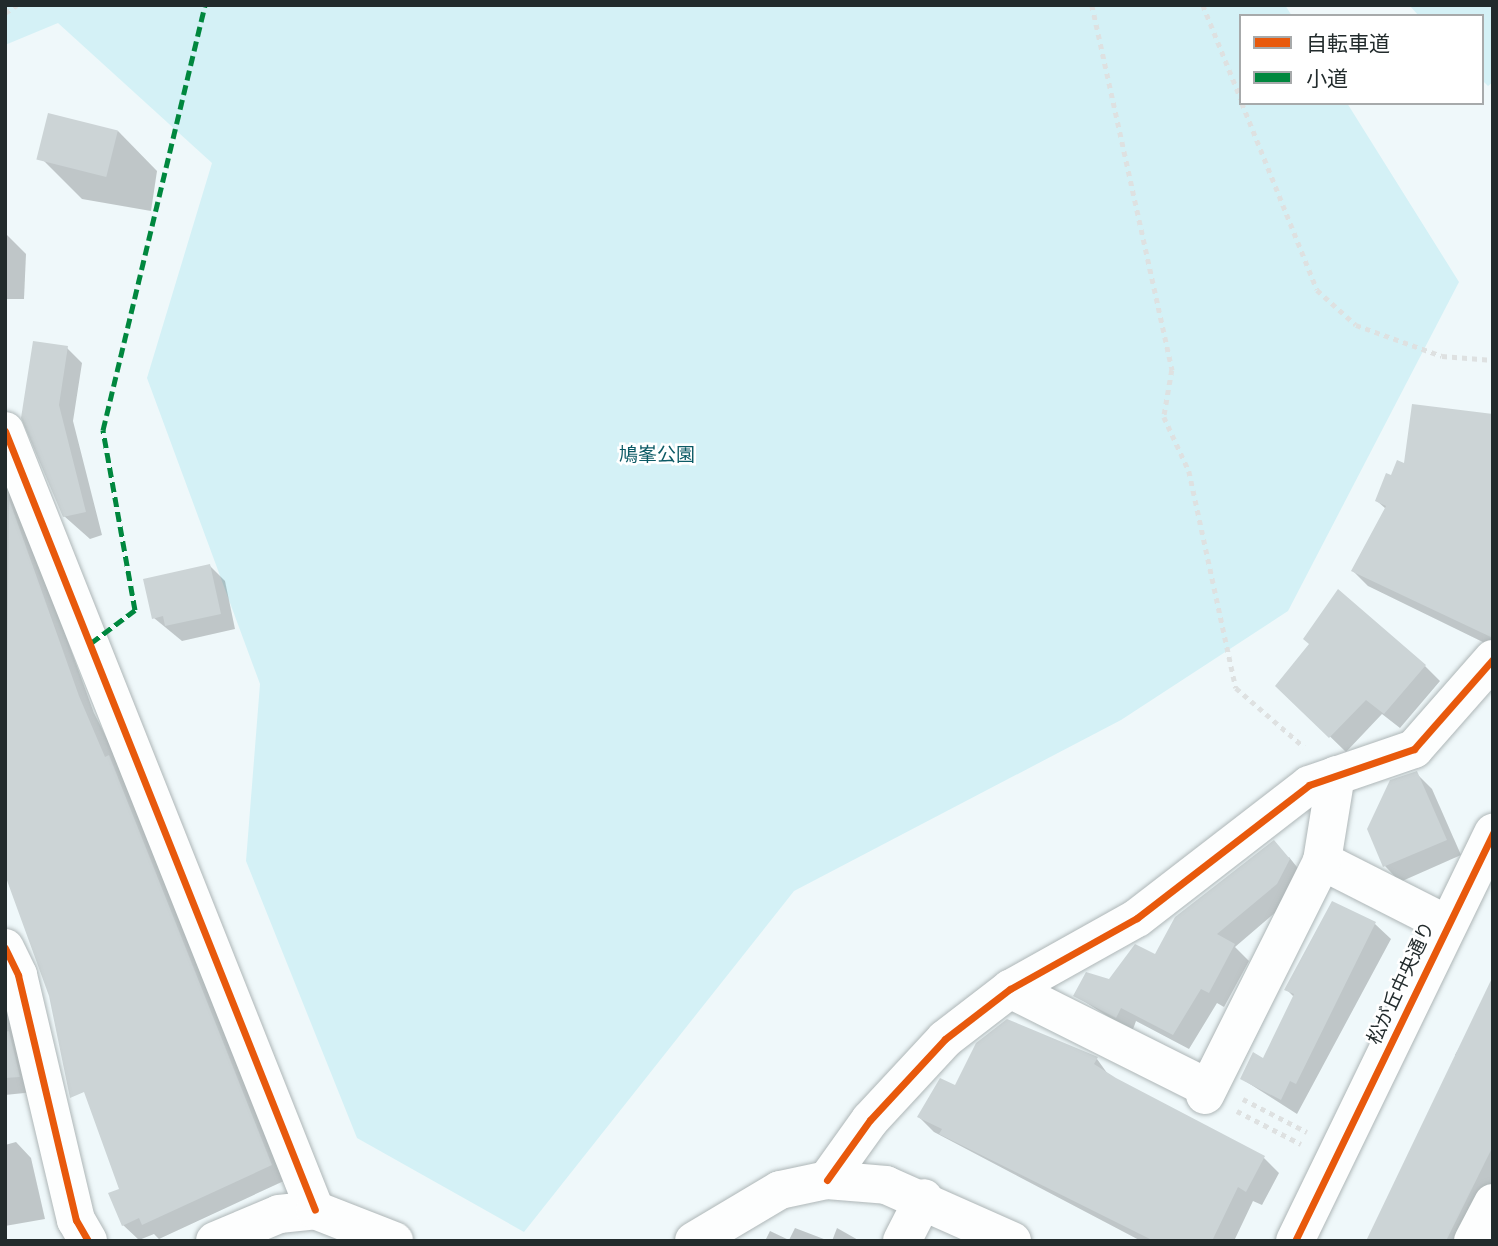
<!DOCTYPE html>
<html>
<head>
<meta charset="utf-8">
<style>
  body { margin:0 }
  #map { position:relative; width:1498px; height:1246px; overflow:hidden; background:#eff8fa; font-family:Jost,"Noto Sans JP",sans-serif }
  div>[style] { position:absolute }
  .green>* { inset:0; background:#d4f1f6 }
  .shadow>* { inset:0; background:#0003 }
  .building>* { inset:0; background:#ccd4d6; transform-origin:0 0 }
  .path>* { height:4.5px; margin-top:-2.25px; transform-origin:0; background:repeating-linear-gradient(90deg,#dee1e1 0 5px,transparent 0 10px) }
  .roads { filter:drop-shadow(0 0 2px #aeb6b7) drop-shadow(0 0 2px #aeb6b7) }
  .minor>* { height:38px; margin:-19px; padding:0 19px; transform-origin:19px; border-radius:19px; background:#fdfefe }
  .quiet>* { height:5px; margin-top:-2.5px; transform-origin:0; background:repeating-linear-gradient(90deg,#00873e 0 10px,transparent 0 15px) }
  .cycleway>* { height:7px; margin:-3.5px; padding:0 3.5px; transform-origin:3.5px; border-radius:3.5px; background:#e8590c }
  span { translate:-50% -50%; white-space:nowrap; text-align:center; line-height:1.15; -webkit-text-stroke:5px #fff; paint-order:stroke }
  .park-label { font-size:19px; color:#0c5a65 }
  .street-label { font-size:19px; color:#222b2c }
  .frame { position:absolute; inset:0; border:7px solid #222b2c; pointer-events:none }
  .legend { position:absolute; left:1239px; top:14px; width:245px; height:91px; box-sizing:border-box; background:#fff; border:2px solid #a7aaab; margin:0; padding:9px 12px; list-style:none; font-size:21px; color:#222b2c }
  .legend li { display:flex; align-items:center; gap:14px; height:35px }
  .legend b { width:35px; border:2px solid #a7aaab }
</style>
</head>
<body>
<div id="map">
  <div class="green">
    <i style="clip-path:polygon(5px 5px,1285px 5px,1292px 16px,1241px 16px,1241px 103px,1347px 103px,1459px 282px,1288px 611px,1121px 720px,794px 891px,524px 1232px,357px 1138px,246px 861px,260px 684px,147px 378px,212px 163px,58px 23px,5px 45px)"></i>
    <i style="clip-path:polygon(1409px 5px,1493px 5px,1493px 82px,1488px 86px,1482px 80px,1482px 16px,1419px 16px)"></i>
  </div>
  <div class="shadow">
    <i style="clip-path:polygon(118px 131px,157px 171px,151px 211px,82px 199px,42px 159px)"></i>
    <i style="clip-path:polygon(5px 233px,26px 254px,24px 299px,5px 299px)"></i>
    <i style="clip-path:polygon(67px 348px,82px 363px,73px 421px,102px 535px,90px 539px,64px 516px,25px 404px)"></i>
    <i style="clip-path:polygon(1493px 416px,1493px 647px,1368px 586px,1353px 571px,1386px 509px,1377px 501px,1392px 477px)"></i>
    <i style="clip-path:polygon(5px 484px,14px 493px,94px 713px,124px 772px,286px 1180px,159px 1239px,154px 1234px,139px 1240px,123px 1225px,121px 1189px,5px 870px)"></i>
    <i style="clip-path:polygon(210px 566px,225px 581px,235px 629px,182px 641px,154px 618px)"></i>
    <i style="clip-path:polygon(1425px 666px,1440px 681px,1400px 728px,1382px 714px,1346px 752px,1278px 686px)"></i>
    <i style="clip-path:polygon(1416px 773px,1432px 789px,1461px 855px,1400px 882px,1385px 866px,1369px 829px)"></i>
    <i style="clip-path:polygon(1289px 857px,1304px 876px,1291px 899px,1235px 947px,1249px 961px,1224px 1007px,1217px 1003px,1189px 1049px,1136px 1021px,1132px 1032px,1076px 996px,1156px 956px)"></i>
    <i style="clip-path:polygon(1333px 904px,1375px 924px,1391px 939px,1297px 1114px,1242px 1079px,1264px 1060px,1294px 997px,1286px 989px)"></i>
    <i style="clip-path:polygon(5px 989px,34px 1092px,5px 1095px)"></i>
    <i style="clip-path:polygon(1493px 991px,1493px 1211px,1477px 1241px,1369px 1241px,1460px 1059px,1455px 1055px)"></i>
    <i style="clip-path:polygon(1097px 1059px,1110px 1077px,1264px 1158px,1279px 1173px,1262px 1205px,1253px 1201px,1234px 1241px,1141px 1241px,934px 1132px,919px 1117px,956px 1087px)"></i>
    <i style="clip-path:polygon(16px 1142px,31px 1158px,45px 1219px,5px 1226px,5px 1145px)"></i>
    <i style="clip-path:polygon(795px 1228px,829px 1241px,765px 1241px,770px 1231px,789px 1240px)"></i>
    <i style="clip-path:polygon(837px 1228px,860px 1241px,832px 1241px)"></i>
  </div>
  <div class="building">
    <i style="left:48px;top:113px;width:72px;height:48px;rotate:14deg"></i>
    <i style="clip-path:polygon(33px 341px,68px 346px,59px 405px,86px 512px,63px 517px,21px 418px)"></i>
    <i style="clip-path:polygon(1412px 404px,1493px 414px,1493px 638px,1351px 571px,1386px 506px,1375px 501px,1386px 473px,1391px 475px,1397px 460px,1404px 463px)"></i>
    <i style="clip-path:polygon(9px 499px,79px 696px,105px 757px,109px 755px,272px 1165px,142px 1225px,139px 1218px,122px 1226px,108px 1193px,119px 1189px,84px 1092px,70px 1098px,49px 996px,5px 875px)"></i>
    <i style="clip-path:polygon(210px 564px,221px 614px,165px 626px,163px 616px,152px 619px,143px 579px)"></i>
    <i style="clip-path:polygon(1338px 589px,1426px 665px,1384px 714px,1366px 700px,1329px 738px,1275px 686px,1309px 644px,1303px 639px)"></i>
    <i style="clip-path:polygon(1417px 771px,1447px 840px,1383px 867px,1367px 829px,1390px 780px)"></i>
    <i style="clip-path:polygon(1274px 840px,1290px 859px,1277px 884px,1217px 934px,1235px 944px,1209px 993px,1201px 989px,1173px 1035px,1121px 1008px,1116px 1018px,1073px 996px,1086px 972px,1109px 979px,1135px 944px,1155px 954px,1175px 917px)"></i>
    <i style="clip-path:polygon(1332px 901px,1376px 922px,1296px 1084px,1290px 1081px,1281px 1100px,1240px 1079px,1253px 1052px,1263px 1058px,1294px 994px,1284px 990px)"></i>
    <i style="clip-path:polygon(1493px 976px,1493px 1146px,1446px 1241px,1366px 1241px)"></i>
    <i style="clip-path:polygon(1007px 1019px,1098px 1057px,1094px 1064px,1116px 1078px,1265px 1156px,1246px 1192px,1238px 1187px,1212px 1241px,1154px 1241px,939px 1134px,942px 1129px,917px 1117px,940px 1078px,955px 1085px,976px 1043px)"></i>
    <i style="clip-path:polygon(9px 1031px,20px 1077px,5px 1078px,5px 1032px)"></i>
  </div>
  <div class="path">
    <i style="left:1092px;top:5px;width:374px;rotate:77.6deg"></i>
    <i style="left:1172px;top:370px;width:48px;rotate:99.7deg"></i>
    <i style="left:1164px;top:417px;width:60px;rotate:65.2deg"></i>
    <i style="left:1189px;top:471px;width:222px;rotate:77.8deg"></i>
    <i style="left:1236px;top:688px;width:90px;rotate:40.9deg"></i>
    <i style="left:1203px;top:5px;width:101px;rotate:68deg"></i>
    <i style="left:5px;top:13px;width:14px;rotate:-34deg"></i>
    <i style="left:1242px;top:103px;width:201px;rotate:68.1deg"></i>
    <i style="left:1317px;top:290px;width:52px;rotate:41.9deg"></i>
    <i style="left:1356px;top:325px;width:91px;rotate:19.8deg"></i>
    <i style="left:1442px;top:356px;width:51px;rotate:4.5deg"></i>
    <i style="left:1243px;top:1099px;width:72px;rotate:27.3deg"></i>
    <i style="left:1237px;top:1111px;width:72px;rotate:27.3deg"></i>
  </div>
  <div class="roads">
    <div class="minor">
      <i style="left:5px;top:431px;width:838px;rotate:68.3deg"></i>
      <i style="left:1322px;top:861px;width:139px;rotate:26.9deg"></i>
      <i style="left:5px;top:948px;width:30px;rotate:64deg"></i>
      <i style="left:18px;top:975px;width:252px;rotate:76.7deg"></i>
      <i style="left:76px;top:1220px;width:24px;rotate:60deg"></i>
      <i style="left:1010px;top:989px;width:221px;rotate:26.6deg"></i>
      <i style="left:1205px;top:1095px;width:262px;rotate:-63.4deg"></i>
      <i style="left:1322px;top:861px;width:87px;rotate:-80.8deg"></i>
      <i style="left:827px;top:1180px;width:74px;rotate:-54.4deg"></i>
      <i style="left:870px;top:1120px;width:110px;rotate:-47.2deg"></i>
      <i style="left:945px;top:1039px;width:82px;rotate:-37.6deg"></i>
      <i style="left:1010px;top:989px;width:145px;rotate:-29.2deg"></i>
      <i style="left:1137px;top:918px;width:217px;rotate:-37.7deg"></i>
      <i style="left:1309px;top:785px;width:111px;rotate:-18.9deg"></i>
      <i style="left:1414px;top:749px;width:120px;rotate:-48.7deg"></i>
      <i style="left:215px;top:1241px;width:69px;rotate:-22.9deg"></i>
      <i style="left:279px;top:1214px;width:36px;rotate:-6deg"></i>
      <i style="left:315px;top:1210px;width:85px;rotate:21.4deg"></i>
      <i style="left:694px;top:1241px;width:100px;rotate:-30.7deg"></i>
      <i style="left:780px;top:1190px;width:48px;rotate:-12deg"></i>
      <i style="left:827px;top:1180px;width:59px;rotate:4.8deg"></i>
      <i style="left:886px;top:1185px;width:138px;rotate:24deg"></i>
      <i style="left:902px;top:1241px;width:48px;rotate:-62.9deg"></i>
      <i style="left:1295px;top:1241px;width:454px;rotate:-64.1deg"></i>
      <i style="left:1473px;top:1241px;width:43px;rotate:-62.2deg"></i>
    </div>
  </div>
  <div class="quiet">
    <i style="left:91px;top:643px;width:55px;rotate:-36.9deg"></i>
    <i style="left:135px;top:610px;width:183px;rotate:-100.1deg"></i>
    <i style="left:103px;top:430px;width:437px;rotate:-76.5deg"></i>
  </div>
  <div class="cycleway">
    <i style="left:5px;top:431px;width:838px;rotate:68.3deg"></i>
    <i style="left:5px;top:948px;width:30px;rotate:64deg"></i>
    <i style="left:18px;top:975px;width:252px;rotate:76.7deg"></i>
    <i style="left:76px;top:1220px;width:24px;rotate:60deg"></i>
    <i style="left:827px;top:1180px;width:74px;rotate:-54.4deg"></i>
    <i style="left:870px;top:1120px;width:110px;rotate:-47.2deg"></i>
    <i style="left:945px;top:1039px;width:82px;rotate:-37.6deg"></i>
    <i style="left:1010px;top:989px;width:145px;rotate:-29.2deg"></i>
    <i style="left:1137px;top:918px;width:217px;rotate:-37.7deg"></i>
    <i style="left:1309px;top:785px;width:111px;rotate:-18.9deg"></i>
    <i style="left:1414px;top:749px;width:120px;rotate:-48.7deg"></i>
    <i style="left:1295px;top:1241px;width:454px;rotate:-64.1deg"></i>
  </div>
  <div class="park-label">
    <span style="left:657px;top:455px">鳩峯公園</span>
  </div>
  <div class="street-label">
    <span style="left:1401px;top:983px;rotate:-65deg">松が丘中央通り</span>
  </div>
  <div class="frame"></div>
  <ul class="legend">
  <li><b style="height:9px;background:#e8590c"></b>自転車道</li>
  <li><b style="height:9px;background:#00873e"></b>小道</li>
  </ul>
</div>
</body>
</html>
